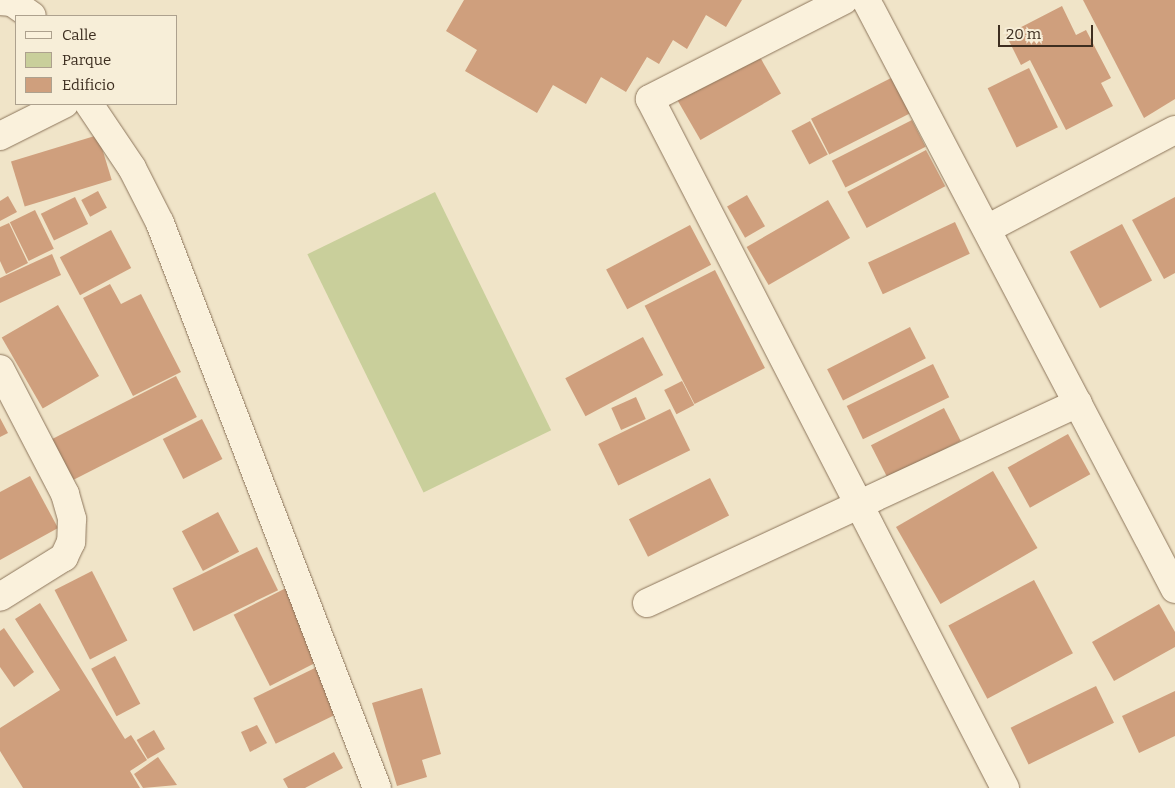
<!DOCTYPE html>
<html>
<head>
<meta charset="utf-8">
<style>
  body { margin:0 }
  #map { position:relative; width:1175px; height:788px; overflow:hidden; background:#f0e4c8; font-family:Bitter,serif }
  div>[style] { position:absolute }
  .green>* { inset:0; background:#c9cf9b; transform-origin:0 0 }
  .building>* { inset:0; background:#cf9f7d; transform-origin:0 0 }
  .roads { filter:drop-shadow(0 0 1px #8d765c) drop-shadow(0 0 1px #8d765c) }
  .minor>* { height:28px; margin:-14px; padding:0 14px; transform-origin:14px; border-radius:14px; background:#faf1dc }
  span { translate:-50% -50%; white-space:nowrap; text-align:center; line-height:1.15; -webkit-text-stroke:5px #f7eed8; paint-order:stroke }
  .legend { position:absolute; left:15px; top:15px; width:162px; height:90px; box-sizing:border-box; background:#f7eed8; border:1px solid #ada18e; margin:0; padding:6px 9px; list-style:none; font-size:15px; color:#3d2e20 }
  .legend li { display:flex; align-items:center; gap:10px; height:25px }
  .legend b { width:25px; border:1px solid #ada18e }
  .scale { position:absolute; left:998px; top:25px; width:95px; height:22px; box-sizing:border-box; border:2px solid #3d2e20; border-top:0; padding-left:6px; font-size:15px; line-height:18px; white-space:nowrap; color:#3d2e20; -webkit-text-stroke:4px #f7eed8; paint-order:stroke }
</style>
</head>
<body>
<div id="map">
  <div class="green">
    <i style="left:435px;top:192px;width:265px;height:142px;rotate:64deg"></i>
  </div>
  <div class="building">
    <i style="clip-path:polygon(464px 0,742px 0,726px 27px,706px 15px,687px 49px,673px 40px,659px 64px,647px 57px,626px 92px,601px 77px,586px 104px,553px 85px,537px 113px,465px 71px,477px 50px,446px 31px)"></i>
    <i style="clip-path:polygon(1083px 0,1175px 0,1175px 99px,1144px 118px)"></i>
    <i style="clip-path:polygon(1062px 6px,1076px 35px,1086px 30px,1111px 78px,1101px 83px,1113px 106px,1066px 130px,1030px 60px,1021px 65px,1006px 35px)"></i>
    <i style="left:757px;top:52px;width:48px;height:93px;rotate:60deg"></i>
    <i style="left:1029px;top:68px;width:66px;height:46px;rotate:64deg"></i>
    <i style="left:893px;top:77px;width:40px;height:92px;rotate:63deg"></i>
    <i style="left:912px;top:120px;width:30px;height:90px;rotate:63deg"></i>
    <i style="left:810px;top:121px;width:38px;height:21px;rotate:62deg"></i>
    <i style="left:98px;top:135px;width:47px;height:91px;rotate:73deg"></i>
    <i style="left:926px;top:150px;width:41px;height:89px;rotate:62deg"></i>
    <i style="left:98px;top:191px;width:19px;height:19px;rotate:62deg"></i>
    <i style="left:747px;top:195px;width:36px;height:23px;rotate:60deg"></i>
    <i style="clip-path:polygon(8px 196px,17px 212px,0 221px,0 201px)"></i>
    <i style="left:75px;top:197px;width:30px;height:38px;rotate:64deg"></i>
    <i style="clip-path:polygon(1175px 197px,1175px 273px,1164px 279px,1132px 220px)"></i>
    <i style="left:828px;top:200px;width:44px;height:94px;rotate:60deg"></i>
    <i style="left:35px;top:210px;width:43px;height:28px;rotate:64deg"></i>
    <i style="left:955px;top:222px;width:35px;height:96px;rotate:65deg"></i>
    <i style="clip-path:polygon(9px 223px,28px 263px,6px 274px,0 261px,0 227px)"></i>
    <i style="left:1122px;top:224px;width:64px;height:59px;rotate:62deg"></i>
    <i style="left:690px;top:225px;width:45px;height:95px;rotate:62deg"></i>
    <i style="left:111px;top:230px;width:43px;height:58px;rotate:62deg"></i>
    <i style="clip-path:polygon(52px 254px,61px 275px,0 303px,0 278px)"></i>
    <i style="left:715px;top:270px;width:110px;height:79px;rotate:63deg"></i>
    <i style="clip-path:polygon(110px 284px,121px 304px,141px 294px,181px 372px,133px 396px,83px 298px)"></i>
    <i style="left:58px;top:305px;width:82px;height:65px;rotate:60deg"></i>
    <i style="left:910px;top:327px;width:35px;height:93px;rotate:63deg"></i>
    <i style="left:643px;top:337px;width:43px;height:88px;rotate:62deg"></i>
    <i style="left:933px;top:364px;width:37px;height:96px;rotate:64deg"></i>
    <i style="left:176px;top:376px;width:46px;height:140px;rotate:63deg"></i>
    <i style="left:682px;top:381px;width:27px;height:20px;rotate:63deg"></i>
    <i style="left:636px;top:397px;width:24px;height:27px;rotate:66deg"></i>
    <i style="left:944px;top:408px;width:37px;height:82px;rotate:63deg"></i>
    <i style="left:670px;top:409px;width:46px;height:80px;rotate:64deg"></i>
    <i style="clip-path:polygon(0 418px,8px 433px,0 437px)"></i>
    <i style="left:202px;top:419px;width:45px;height:44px;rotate:63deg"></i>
    <i style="left:1068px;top:434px;width:46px;height:69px;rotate:61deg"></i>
    <i style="left:993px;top:471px;width:89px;height:112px;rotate:60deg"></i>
    <i style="clip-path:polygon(30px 476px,58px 528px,0 560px,0 492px)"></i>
    <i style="left:710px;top:478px;width:42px;height:91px;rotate:63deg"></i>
    <i style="left:218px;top:512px;width:45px;height:41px;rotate:62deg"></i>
    <i style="left:257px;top:547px;width:48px;height:94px;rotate:64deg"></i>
    <i style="left:92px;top:571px;width:78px;height:42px;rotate:63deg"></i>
    <i style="left:1034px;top:580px;width:83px;height:97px;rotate:62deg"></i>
    <i style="left:288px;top:587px;width:80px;height:61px;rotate:63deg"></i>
    <i style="clip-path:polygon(40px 603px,125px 739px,131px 735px,147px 760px,130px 771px,140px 788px,23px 788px,0 751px,0 728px,60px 690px,15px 619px)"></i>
    <i style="clip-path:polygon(1159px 604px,1175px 632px,1175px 647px,1114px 681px,1092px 642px)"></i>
    <i style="clip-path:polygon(4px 628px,34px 672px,14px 687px,0 667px,0 631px)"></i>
    <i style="left:115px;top:656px;width:54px;height:27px;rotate:62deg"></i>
    <i style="left:319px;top:666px;width:51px;height:73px;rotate:64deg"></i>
    <i style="left:1096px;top:686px;width:41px;height:95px;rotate:64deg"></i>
    <i style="clip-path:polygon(422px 688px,441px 754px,422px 760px,427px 777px,397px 786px,372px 703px)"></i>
    <i style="clip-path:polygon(1175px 691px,1175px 736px,1139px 753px,1122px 716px)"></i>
    <i style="clip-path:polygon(257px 725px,267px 743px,250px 752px,241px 732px)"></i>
    <i style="left:154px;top:730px;width:22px;height:20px;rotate:60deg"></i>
    <i style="clip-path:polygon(334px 752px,343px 768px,305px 788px,288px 788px,283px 779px)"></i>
    <i style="clip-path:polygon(158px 757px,177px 785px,143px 788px,134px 774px)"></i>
  </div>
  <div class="roads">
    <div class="minor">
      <i style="left:844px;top:0;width:218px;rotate:153deg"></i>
      <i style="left:650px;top:99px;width:775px;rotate:62.74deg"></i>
      <i style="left:866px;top:0;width:665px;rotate:62.32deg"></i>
      <i style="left:0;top:1px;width:12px;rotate:5deg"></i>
      <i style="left:12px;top:2px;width:24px;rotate:35deg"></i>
      <i style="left:89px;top:104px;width:77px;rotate:56.1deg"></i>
      <i style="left:132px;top:168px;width:62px;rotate:63deg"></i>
      <i style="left:160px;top:223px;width:605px;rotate:68.99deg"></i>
      <i style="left:0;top:136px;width:72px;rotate:-26.6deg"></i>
      <i style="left:987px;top:229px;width:212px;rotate:-27.8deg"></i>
      <i style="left:0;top:369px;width:141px;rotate:62.5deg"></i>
      <i style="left:65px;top:494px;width:26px;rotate:74deg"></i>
      <i style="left:72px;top:519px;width:23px;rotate:92deg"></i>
      <i style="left:71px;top:542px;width:17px;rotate:115deg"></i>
      <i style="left:64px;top:557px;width:75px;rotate:148deg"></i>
      <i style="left:647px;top:603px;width:475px;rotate:-24.9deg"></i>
    </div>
  </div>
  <ul class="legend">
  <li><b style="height:6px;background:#faf1dc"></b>Calle</li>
  <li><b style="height:14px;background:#c9cf9b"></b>Parque</li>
  <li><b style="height:14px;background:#cf9f7d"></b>Edificio</li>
  </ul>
  <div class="scale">20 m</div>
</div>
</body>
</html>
